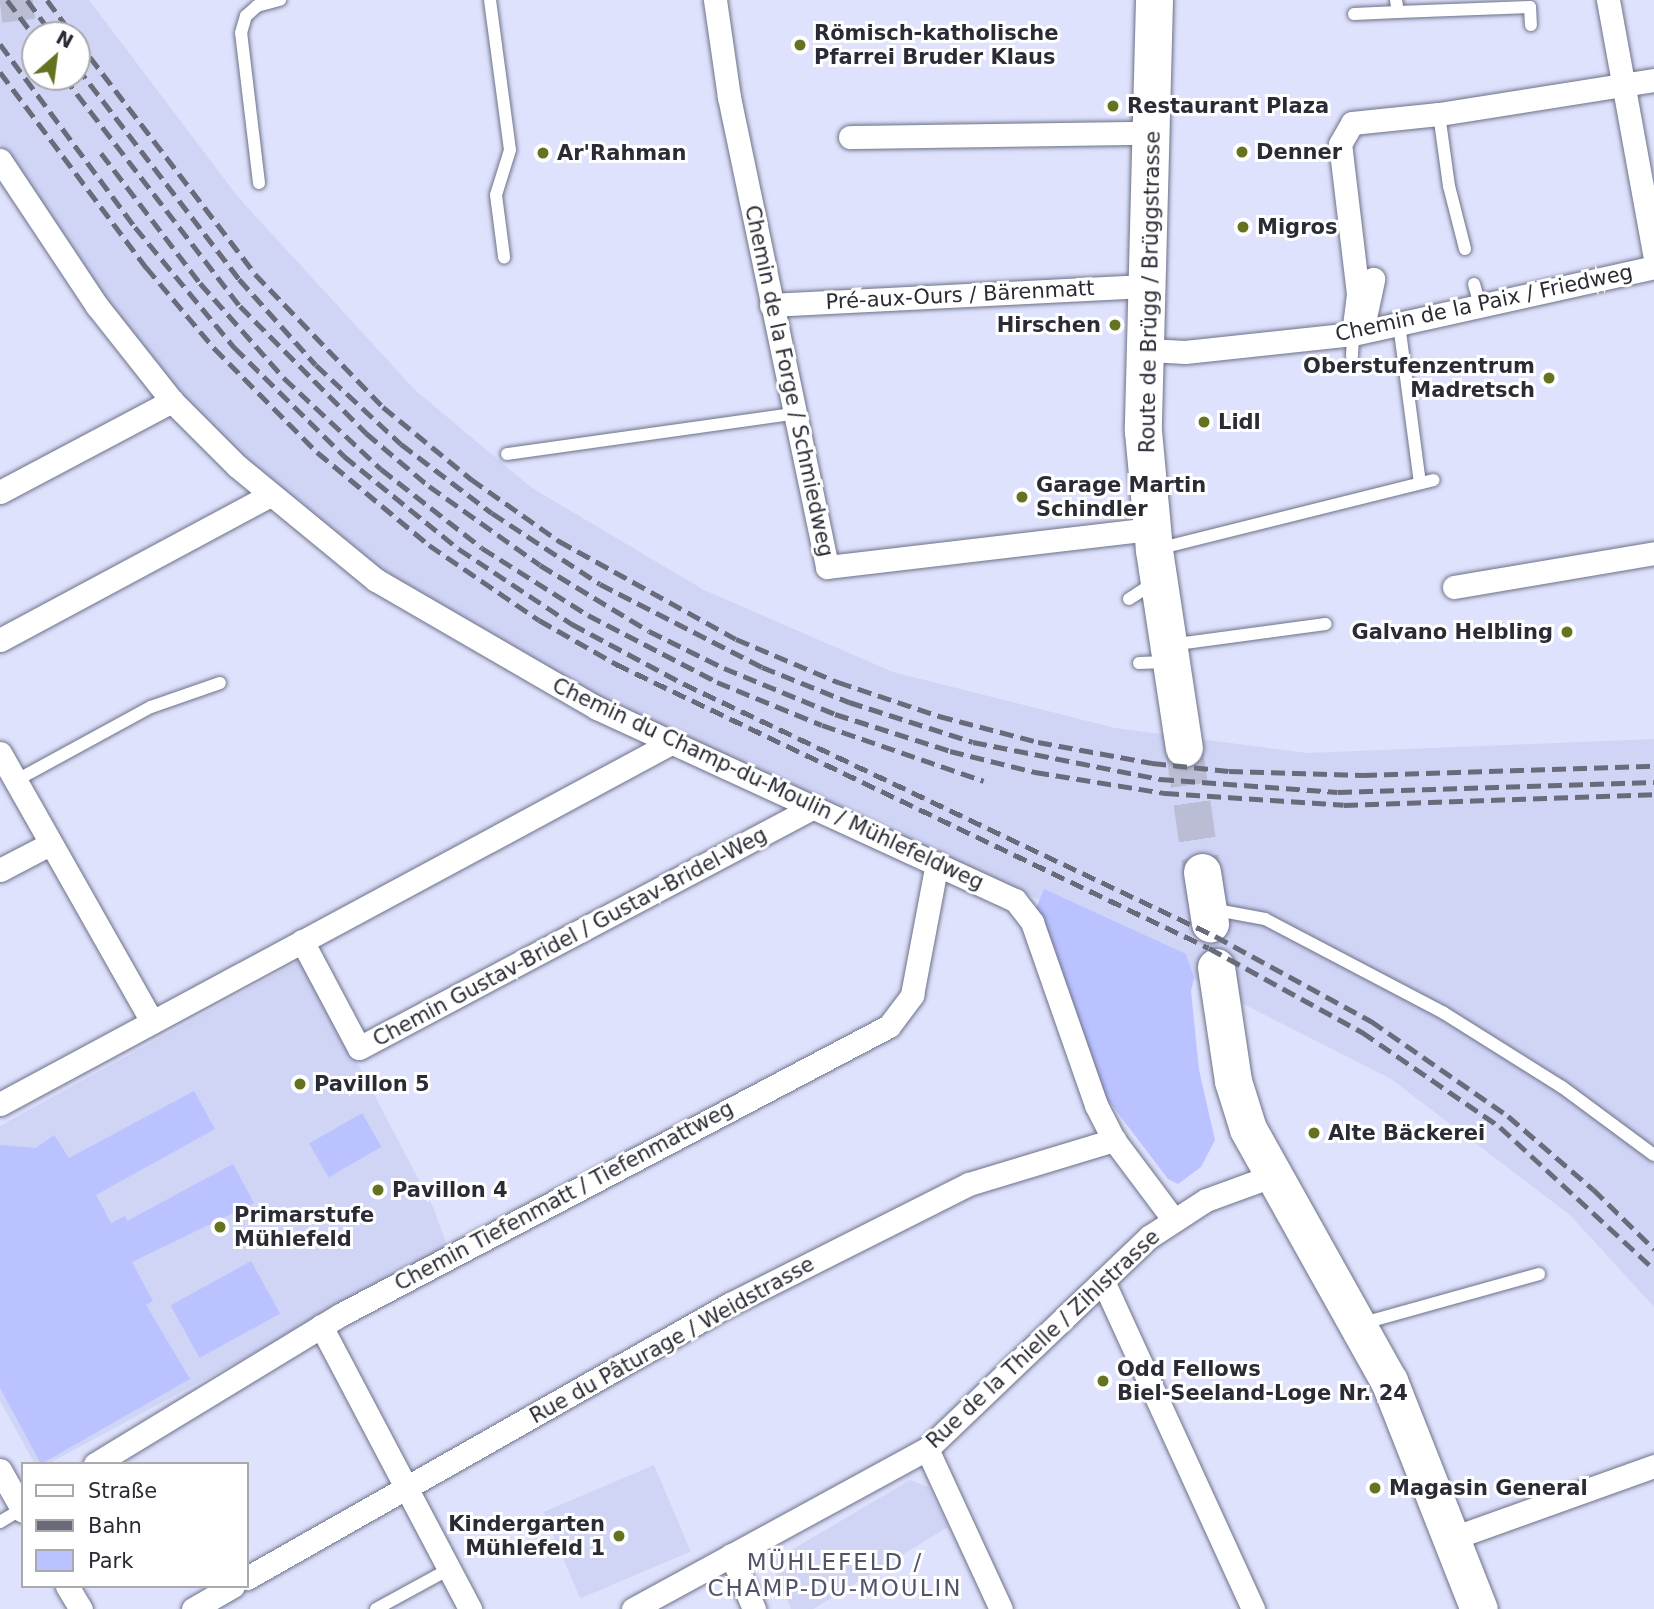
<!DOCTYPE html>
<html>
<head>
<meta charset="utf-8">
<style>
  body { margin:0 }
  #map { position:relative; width:1654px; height:1609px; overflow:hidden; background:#dee2fc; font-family:"DejaVu Sans",sans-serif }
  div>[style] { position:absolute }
  .built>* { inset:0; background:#d0d5f6; transform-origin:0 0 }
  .green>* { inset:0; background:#bac2ff; transform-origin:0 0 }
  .primary-tunnel>* { height:37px; margin-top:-18.5px; transform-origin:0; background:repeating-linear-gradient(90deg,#babdd4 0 37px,transparent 0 55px) }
  .roads { filter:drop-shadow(0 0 2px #6d7188) drop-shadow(0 0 2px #6d7188) }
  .lane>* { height:12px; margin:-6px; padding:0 6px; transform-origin:6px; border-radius:6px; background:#fff }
  .street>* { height:23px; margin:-11.5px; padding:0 11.5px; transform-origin:11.5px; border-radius:11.5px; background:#fff }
  .primary>* { height:37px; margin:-18.5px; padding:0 18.5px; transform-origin:18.5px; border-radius:18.5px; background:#fff }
  .rail>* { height:5px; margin-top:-2.5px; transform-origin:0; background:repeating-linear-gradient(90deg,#696b7b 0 14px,transparent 0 21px) }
  .dots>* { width:19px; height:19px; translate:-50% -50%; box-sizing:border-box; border:4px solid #fff; border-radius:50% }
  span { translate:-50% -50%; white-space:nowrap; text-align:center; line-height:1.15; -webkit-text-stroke:6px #fff; paint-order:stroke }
  .poi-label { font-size:21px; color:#2a2b35; font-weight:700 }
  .left { translate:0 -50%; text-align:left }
  .right { translate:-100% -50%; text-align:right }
  .street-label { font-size:21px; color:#2a2b35 }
  .neighbourhood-label { font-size:23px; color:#51546a; letter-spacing:2px }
  .legend { position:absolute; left:21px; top:1462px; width:228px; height:126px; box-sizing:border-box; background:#fff; border:2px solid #aaaaae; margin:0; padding:9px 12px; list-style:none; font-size:21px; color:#2a2b35 }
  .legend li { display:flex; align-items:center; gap:14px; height:35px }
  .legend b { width:35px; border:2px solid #aaaaae }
  .north { position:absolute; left:21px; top:21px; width:70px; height:70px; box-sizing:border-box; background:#fff; border:2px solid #aaaaae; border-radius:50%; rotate:28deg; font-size:19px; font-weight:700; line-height:28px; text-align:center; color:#2a2b35 }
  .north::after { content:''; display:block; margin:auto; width:24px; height:32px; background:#657320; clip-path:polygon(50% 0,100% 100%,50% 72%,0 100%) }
</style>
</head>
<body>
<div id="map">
  <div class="built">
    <i style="clip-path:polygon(evenodd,0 0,89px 0,238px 197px,415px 390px,532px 488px,704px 590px,893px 672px,1115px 728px,1307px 753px,1654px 739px,1654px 1307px,1570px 1215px,1391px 1079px,1021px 891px,606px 701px,390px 578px,263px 477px,178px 395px,74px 257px,0 144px,0 0,35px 35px,77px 35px,77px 77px,35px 77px,35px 35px)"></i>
    <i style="clip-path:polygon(303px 959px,433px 1207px,448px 1248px,48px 1464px,35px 1464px,0 1401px,0 1126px)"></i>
    <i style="left:654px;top:1465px;width:94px;height:120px;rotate:67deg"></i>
    <i style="clip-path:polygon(910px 1480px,928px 1487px,948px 1527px,813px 1609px,791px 1609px,771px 1562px)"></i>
  </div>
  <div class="green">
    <i style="clip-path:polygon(1044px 889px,1186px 954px,1194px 978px,1191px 991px,1199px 1070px,1215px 1140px,1201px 1167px,1178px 1184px,1168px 1179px,1098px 1087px,1035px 911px)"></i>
    <i style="clip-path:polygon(194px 1091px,215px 1129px,96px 1195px,111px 1223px,125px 1216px,127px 1221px,233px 1164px,254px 1203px,132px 1262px,153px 1301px,146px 1305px,190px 1379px,41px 1464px,0 1388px,0 1145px,36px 1148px,54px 1135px,69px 1158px)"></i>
    <i style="left:362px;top:1113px;width:39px;height:61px;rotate:60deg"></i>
    <i style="left:251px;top:1261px;width:60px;height:92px;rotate:61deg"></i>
  </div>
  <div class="primary-tunnel">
    <i style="left:0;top:4px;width:33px;rotate:-7deg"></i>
    <i style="left:1184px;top:748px;width:125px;rotate:81.7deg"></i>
  </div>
  <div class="roads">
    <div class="lane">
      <i style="left:490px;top:0;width:151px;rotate:82.4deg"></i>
      <i style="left:510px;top:150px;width:47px;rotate:107.3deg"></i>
      <i style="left:496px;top:195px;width:63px;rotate:82.6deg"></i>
      <i style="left:1396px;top:0;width:12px;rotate:81deg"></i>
      <i style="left:1398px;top:12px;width:132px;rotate:-2.2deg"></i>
      <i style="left:1530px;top:7px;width:18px;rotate:87deg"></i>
      <i style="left:1354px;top:14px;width:44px;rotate:-2.6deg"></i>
      <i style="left:1439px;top:114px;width:73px;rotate:82.1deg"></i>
      <i style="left:1449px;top:186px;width:65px;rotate:75.7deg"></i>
      <i style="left:259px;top:183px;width:151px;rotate:-96.8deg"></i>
      <i style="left:241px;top:33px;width:18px;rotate:-74deg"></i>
      <i style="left:246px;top:16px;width:15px;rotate:-42deg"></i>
      <i style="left:257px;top:6px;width:24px;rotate:-15deg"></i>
      <i style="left:1474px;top:284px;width:26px;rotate:74deg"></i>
      <i style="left:1399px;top:324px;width:160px;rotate:82.5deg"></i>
      <i style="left:1352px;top:356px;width:22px;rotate:-87deg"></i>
      <i style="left:507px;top:454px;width:288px;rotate:-8deg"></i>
      <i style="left:1157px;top:549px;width:285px;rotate:-14deg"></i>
      <i style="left:1129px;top:599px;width:31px;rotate:-33deg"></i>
      <i style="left:1170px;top:645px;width:157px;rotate:-7.7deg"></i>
      <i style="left:1139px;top:663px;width:27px;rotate:-2deg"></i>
      <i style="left:15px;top:781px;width:155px;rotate:-28.6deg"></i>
      <i style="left:151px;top:707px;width:73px;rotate:-19.2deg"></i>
      <i style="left:1211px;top:909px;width:55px;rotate:10.5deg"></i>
      <i style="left:1265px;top:919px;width:202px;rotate:27.7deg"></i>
      <i style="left:1444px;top:1013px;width:139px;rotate:32.1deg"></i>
      <i style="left:1562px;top:1087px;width:114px;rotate:36.5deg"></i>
      <i style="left:1360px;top:1324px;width:186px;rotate:-15.6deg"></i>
      <i style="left:0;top:1522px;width:26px;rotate:-31deg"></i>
      <i style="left:376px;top:1609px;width:83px;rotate:-28.7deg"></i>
    </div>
    <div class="street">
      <i style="left:715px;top:0;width:98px;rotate:81.8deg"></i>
      <i style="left:729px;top:97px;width:480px;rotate:78.2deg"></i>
      <i style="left:827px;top:567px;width:326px;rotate:-6.7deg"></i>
      <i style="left:1608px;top:0;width:257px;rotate:79.7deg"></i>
      <i style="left:850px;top:137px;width:303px;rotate:-0.8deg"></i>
      <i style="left:0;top:160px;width:175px;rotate:56.4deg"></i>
      <i style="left:97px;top:306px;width:121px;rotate:51.7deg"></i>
      <i style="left:172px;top:401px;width:92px;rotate:45deg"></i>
      <i style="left:237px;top:466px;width:180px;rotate:39.4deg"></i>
      <i style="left:376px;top:580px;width:255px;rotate:30.1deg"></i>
      <i style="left:597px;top:708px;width:460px;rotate:24.7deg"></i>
      <i style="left:1015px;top:900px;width:28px;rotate:52deg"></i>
      <i style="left:1032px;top:922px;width:194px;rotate:70.7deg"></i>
      <i style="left:1096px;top:1105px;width:39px;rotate:63deg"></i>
      <i style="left:1114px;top:1140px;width:99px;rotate:53.2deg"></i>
      <i style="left:771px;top:305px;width:378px;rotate:-2.9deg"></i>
      <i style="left:1366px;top:313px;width:35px;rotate:-78deg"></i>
      <i style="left:1353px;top:334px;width:40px;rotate:-82.9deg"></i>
      <i style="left:1358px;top:294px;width:151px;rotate:-96.8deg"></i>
      <i style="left:1340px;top:144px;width:24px;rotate:-60deg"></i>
      <i style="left:1352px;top:123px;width:87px;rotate:-5.9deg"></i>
      <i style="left:1439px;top:114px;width:218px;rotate:-9deg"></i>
      <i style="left:1148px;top:350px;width:37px;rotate:3deg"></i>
      <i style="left:1185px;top:352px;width:169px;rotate:-6.1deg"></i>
      <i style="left:1353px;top:334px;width:308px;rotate:-12.5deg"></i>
      <i style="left:0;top:492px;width:195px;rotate:-27.9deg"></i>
      <i style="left:1454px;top:587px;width:203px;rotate:-9.6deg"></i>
      <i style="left:0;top:640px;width:306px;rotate:-28.2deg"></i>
      <i style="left:0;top:753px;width:309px;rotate:60.5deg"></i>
      <i style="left:0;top:870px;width:56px;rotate:-27.5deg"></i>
      <i style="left:302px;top:941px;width:121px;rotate:62deg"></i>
      <i style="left:359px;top:1048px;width:515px;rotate:-27.91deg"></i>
      <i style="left:0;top:1104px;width:762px;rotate:-28.28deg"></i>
      <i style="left:1103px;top:1281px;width:361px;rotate:65.4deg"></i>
      <i style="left:321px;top:1326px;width:320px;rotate:62.2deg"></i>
      <i style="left:927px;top:1449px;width:176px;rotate:65.2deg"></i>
      <i style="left:95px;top:1464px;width:287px;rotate:-31.3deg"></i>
      <i style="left:340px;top:1315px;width:620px;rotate:-27.76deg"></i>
      <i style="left:889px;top:1026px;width:39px;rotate:-53deg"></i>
      <i style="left:912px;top:995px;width:134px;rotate:-79.3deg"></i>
      <i style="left:0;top:1470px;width:47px;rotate:60.7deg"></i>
      <i style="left:1453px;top:1538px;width:214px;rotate:-19.7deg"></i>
      <i style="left:731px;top:1555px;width:59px;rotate:66.9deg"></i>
      <i style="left:247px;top:1578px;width:555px;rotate:-29.57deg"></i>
      <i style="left:730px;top:1304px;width:267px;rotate:-26.7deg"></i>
      <i style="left:969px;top:1184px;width:152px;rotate:-16.9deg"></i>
      <i style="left:67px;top:1586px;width:27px;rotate:59deg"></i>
      <i style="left:193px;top:1609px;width:46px;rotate:-29.9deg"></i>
      <i style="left:633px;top:1609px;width:335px;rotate:-28.6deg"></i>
      <i style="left:927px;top:1449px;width:307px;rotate:-43.7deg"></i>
      <i style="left:1149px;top:1237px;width:68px;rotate:-33deg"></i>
      <i style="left:1206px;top:1200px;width:70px;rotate:-20deg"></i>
    </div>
    <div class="primary">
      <i style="left:1154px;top:0;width:431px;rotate:91.5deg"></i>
      <i style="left:1143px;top:431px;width:120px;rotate:84.7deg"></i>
      <i style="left:1154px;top:550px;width:200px;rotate:81.4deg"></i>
      <i style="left:1202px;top:872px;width:52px;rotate:81.1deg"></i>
      <i style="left:1216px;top:967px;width:115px;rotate:81.5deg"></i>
      <i style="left:1233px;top:1081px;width:50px;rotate:72.6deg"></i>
      <i style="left:1248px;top:1129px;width:289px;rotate:60.8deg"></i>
      <i style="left:1389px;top:1381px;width:245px;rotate:68.5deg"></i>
    </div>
  </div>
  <div class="rail">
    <i style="left:7px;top:0;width:46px;rotate:52.9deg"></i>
    <i style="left:27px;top:0;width:44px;rotate:53.4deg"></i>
    <i style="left:47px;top:0;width:44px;rotate:53.4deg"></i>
    <i style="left:77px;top:40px;width:294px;rotate:52.7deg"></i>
    <i style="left:255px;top:274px;width:185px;rotate:46.1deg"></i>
    <i style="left:383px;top:407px;width:114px;rotate:39.3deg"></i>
    <i style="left:471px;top:479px;width:108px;rotate:35.2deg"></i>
    <i style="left:559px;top:541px;width:202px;rotate:29deg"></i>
    <i style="left:736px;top:639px;width:111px;rotate:22.9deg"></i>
    <i style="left:838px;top:682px;width:107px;rotate:18.6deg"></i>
    <i style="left:939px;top:716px;width:102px;rotate:14.7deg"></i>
    <i style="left:1038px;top:742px;width:116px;rotate:10.4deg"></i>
    <i style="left:1152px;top:763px;width:77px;rotate:5.9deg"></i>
    <i style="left:1229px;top:771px;width:134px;rotate:1.7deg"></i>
    <i style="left:1363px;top:775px;width:291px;rotate:-1.8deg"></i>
    <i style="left:0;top:44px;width:227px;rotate:53.6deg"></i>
    <i style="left:135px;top:227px;width:156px;rotate:50.5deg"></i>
    <i style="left:234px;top:347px;width:155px;rotate:44.7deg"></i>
    <i style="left:344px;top:456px;width:148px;rotate:39deg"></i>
    <i style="left:459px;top:549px;width:136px;rotate:33.6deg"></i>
    <i style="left:572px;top:624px;width:127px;rotate:28.2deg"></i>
    <i style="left:684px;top:684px;width:588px;rotate:25.39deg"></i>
    <i style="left:1215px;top:936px;width:178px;rotate:28.6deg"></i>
    <i style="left:1371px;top:1021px;width:167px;rotate:34.7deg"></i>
    <i style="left:1508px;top:1116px;width:112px;rotate:40.7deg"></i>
    <i style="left:1593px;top:1189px;width:86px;rotate:44.5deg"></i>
    <i style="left:77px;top:67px;width:267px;rotate:52.6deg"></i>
    <i style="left:239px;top:279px;width:115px;rotate:48.2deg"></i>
    <i style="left:316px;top:365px;width:116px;rotate:42.9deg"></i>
    <i style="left:401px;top:444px;width:114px;rotate:37.2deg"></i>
    <i style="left:492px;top:513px;width:129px;rotate:33.3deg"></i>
    <i style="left:600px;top:584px;width:182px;rotate:27.1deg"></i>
    <i style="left:762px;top:667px;width:94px;rotate:21.9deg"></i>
    <i style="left:849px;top:702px;width:130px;rotate:17.9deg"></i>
    <i style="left:973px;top:742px;width:191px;rotate:11.2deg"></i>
    <i style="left:1160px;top:779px;width:178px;rotate:4.2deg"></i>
    <i style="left:1338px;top:792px;width:316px;rotate:-1.8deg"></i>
    <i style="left:0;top:72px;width:244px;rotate:53.2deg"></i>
    <i style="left:146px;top:267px;width:106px;rotate:50deg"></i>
    <i style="left:214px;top:348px;width:146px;rotate:45.3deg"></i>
    <i style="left:317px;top:452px;width:146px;rotate:39.7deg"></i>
    <i style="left:429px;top:545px;width:133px;rotate:34.3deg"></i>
    <i style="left:539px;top:620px;width:89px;rotate:29.7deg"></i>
    <i style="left:616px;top:664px;width:657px;rotate:25.59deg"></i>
    <i style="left:1209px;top:948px;width:175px;rotate:28.8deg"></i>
    <i style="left:1362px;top:1032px;width:168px;rotate:34.5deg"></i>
    <i style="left:1500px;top:1127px;width:209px;rotate:42.7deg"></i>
    <i style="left:64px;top:77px;width:289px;rotate:52.5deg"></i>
    <i style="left:240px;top:306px;width:179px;rotate:45.2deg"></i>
    <i style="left:366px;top:433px;width:82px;rotate:40.1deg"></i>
    <i style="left:429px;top:486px;width:136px;rotate:35.4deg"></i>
    <i style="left:540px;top:565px;width:127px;rotate:31.2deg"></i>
    <i style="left:649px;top:631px;width:84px;rotate:26.3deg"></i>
    <i style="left:724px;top:668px;width:120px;rotate:22.5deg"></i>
    <i style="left:835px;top:714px;width:121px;rotate:17.8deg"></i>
    <i style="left:950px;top:751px;width:88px;rotate:13.9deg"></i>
    <i style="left:1035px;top:772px;width:132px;rotate:9.2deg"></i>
    <i style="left:1165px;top:793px;width:179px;rotate:3.8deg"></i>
    <i style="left:1344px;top:805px;width:310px;rotate:-2deg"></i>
    <i style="left:101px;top:153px;width:163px;rotate:52.7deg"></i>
    <i style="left:200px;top:283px;width:127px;rotate:48.5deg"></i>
    <i style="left:284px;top:378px;width:133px;rotate:43.2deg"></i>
    <i style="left:381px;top:469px;width:128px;rotate:38deg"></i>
    <i style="left:482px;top:548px;width:125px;rotate:32.3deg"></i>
    <i style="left:588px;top:615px;width:145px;rotate:27.4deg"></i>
    <i style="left:717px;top:682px;width:113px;rotate:22.3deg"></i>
    <i style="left:822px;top:725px;width:171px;rotate:19.1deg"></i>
  </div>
  <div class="dots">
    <i style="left:800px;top:45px;background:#657320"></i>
    <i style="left:1113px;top:106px;background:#657320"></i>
    <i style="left:1242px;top:152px;background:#657320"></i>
    <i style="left:543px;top:153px;background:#657320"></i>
    <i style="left:1243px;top:227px;background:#657320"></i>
    <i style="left:1115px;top:325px;background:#657320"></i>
    <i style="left:1549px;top:378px;background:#657320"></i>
    <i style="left:1204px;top:422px;background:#657320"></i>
    <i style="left:1022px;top:497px;background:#657320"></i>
    <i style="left:1567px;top:632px;background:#657320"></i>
    <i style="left:300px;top:1084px;background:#657320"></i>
    <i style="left:1314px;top:1133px;background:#657320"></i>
    <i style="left:378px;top:1190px;background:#657320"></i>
    <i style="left:220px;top:1227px;background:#657320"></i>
    <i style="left:1103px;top:1381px;background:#657320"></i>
    <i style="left:1375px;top:1488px;background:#657320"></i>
    <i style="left:619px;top:1536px;background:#657320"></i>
  </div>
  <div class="poi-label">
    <span class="left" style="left:814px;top:45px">Römisch-katholische<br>Pfarrei Bruder Klaus</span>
    <span class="left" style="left:1127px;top:106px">Restaurant Plaza</span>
    <span class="left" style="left:1256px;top:152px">Denner</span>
    <span class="left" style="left:557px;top:153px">Ar'Rahman</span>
    <span class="left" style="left:1257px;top:227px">Migros</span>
    <span class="right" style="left:1101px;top:325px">Hirschen</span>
    <span class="right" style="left:1535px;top:378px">Oberstufenzentrum<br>Madretsch</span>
    <span class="left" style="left:1218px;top:422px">Lidl</span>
    <span class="left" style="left:1036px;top:497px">Garage Martin<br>Schindler</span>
    <span class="right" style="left:1553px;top:632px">Galvano Helbling</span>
    <span class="left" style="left:314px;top:1084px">Pavillon 5</span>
    <span class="left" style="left:1328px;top:1133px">Alte Bäckerei</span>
    <span class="left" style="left:392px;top:1190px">Pavillon 4</span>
    <span class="left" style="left:234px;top:1227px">Primarstufe<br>Mühlefeld</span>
    <span class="left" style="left:1117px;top:1381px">Odd Fellows<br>Biel-Seeland-Loge Nr. 24</span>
    <span class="left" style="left:1389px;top:1488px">Magasin General</span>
    <span class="right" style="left:605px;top:1536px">Kindergarten<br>Mühlefeld 1</span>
  </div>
  <div class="street-label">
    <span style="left:1150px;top:292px;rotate:-89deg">Route de Brügg / Brüggstrasse</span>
    <span style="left:960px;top:295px;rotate:-3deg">Pré-aux-Ours / Bärenmatt</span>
    <span style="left:1484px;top:303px;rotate:-12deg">Chemin de la Paix / Friedweg</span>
    <span style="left:789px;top:381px;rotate:78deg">Chemin de la Forge / Schmiedweg</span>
    <span style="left:768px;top:784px;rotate:25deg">Chemin du Champ-du-Moulin / Mühlefeldweg</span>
    <span style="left:570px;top:937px;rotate:-28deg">Chemin Gustav-Bridel / Gustav-Bridel-Weg</span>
    <span style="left:564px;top:1196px;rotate:-28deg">Chemin Tiefenmatt / Tiefenmattweg</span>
    <span style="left:1043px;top:1339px;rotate:-43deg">Rue de la Thielle / Zihlstrasse</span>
    <span style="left:672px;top:1340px;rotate:-29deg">Rue du Pâturage / Weidstrasse</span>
  </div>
  <div class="neighbourhood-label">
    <span style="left:835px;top:1575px">MÜHLEFELD /<br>CHAMP-DU-MOULIN</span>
  </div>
  <ul class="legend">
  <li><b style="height:9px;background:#fff"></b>Straße</li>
  <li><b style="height:9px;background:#696b7b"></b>Bahn</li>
  <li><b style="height:19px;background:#bac2ff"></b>Park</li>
  </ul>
  <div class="north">N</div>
</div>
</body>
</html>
